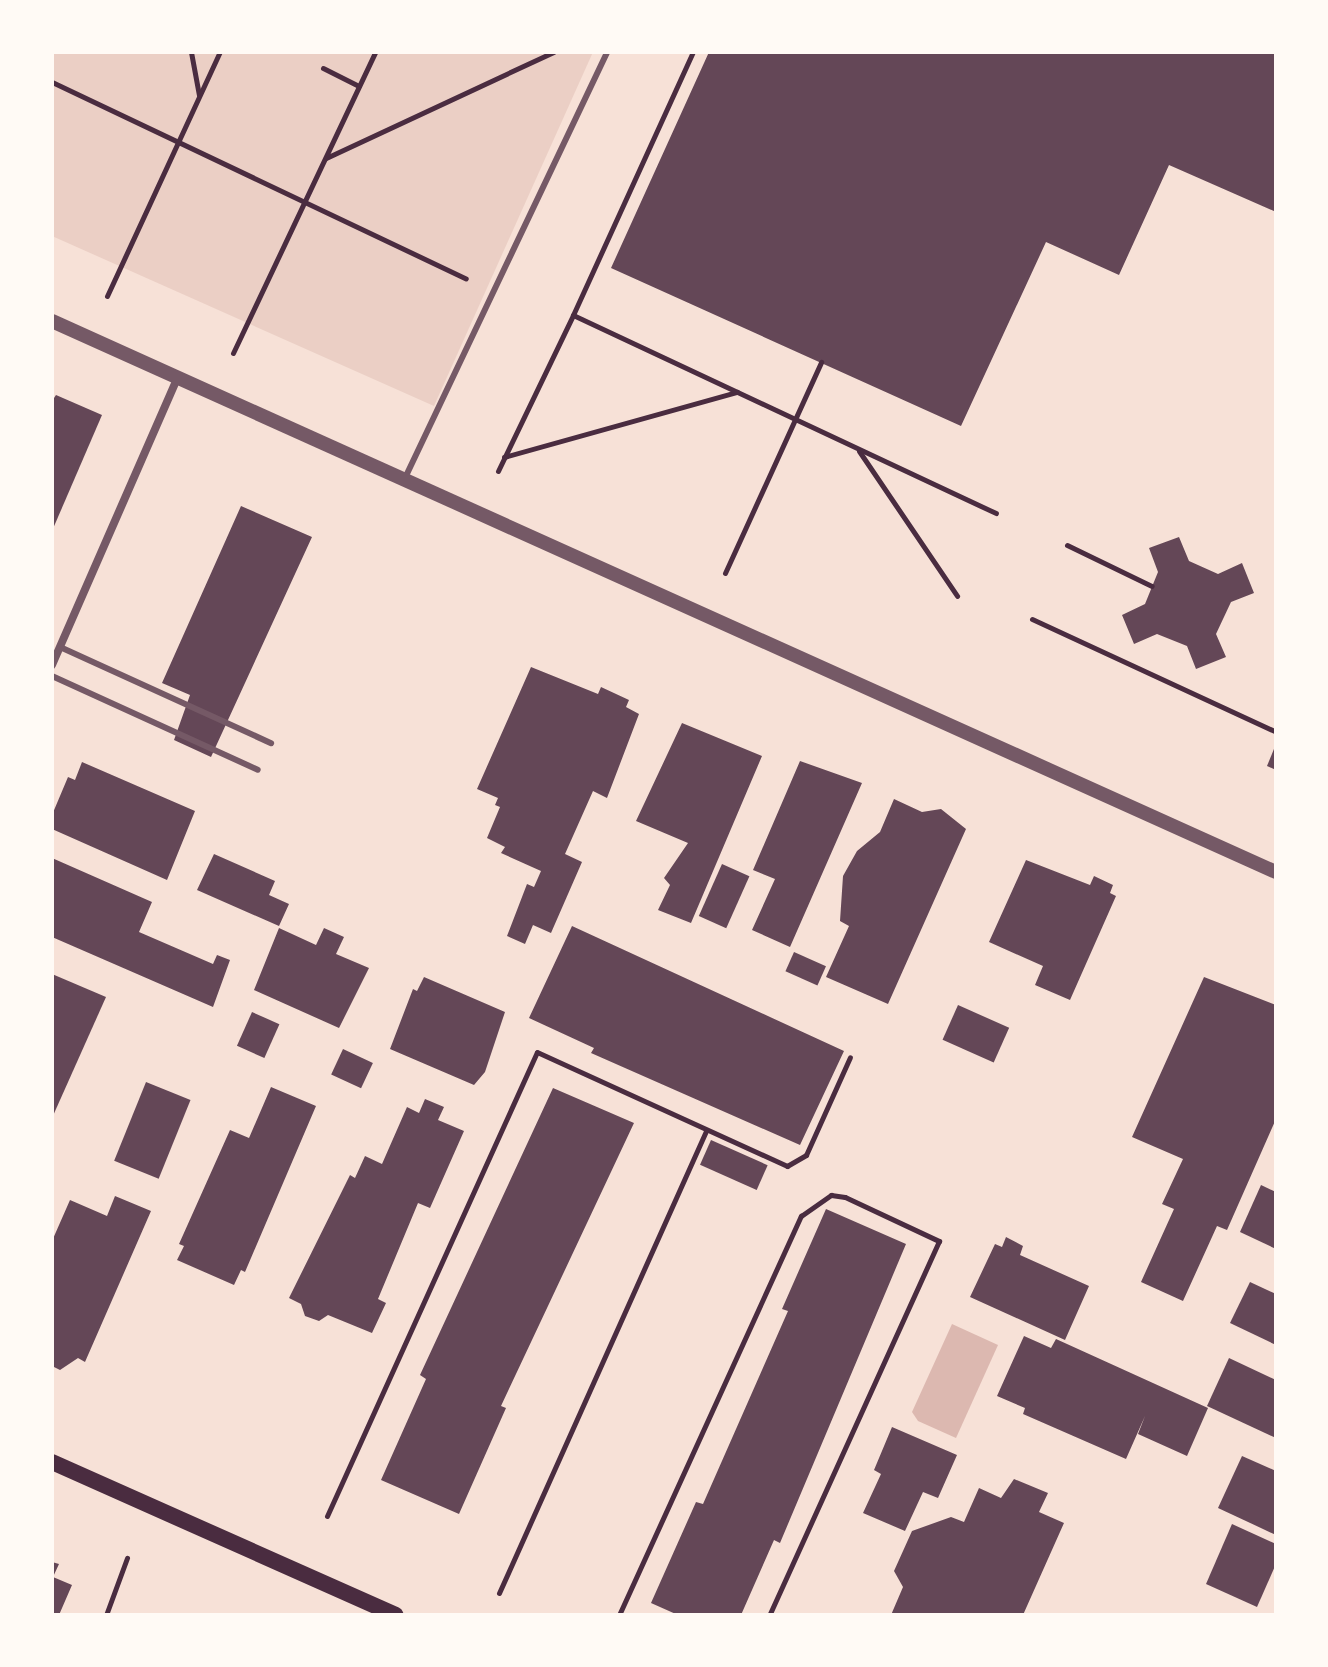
<!DOCTYPE html>
<html>
<head>
<meta charset="utf-8">
<style>
  body { margin:0 }
  #map { position:relative; width:1328px; height:1667px; overflow:hidden; background:#f7e1d7; font-family:Commissioner,sans-serif }
  div>[style] { position:absolute }
  .green>* { inset:0; background:#ebcfc5 }
  .water>* { inset:0; background:#dcb8b0 }
  .building>* { inset:0; background:#644757; transform-origin:0 0 }
  .path>* { height:5px; margin:-2.5px; padding:0 2.5px; transform-origin:2.5px; border-radius:2.5px; background:#4a2c40 }
  .service>* { height:6px; margin:-3px; padding:0 3px; transform-origin:3px; border-radius:3px; background:#755966 }
  .minor>* { height:8px; margin:-4px; padding:0 4px; transform-origin:4px; border-radius:4px; background:#755966 }
  .tertiary>* { height:14px; margin:-7px; padding:0 7px; transform-origin:7px; border-radius:7px; background:#755966 }
  .secondary>* { height:16px; margin:-8px; padding:0 8px; transform-origin:8px; border-radius:8px; background:#4a2c40 }
  span { translate:-50% -50%; white-space:nowrap; text-align:center; line-height:1.15; -webkit-text-stroke:8px #fffaf5; paint-order:stroke }
  .frame { position:absolute; inset:0; border:54px solid #fffaf5; pointer-events:none }
</style>
</head>
<body>
<div id="map">
  <div class="green">
    <i style="clip-path:polygon(52px 52px,593px 52px,434px 406px,52px 236px)"></i>
  </div>
  <div class="water">
    <i style="clip-path:polygon(952px 1324px,998px 1345px,956px 1438px,918px 1421px,912px 1412px)"></i>
  </div>
  <div class="building">
    <i style="clip-path:polygon(709px 52px,1276px 52px,1276px 212px,1169px 165px,1119px 275px,1046px 242px,961px 426px,611px 268px)"></i>
    <i style="clip-path:polygon(56px 395px,102px 415px,52px 531px,52px 401px)"></i>
    <i style="clip-path:polygon(241px 506px,312px 537px,211px 757px,174px 740px,190px 695px,162px 683px)"></i>
    <i style="clip-path:polygon(1179px 537px,1189px 561px,1218px 574px,1242px 563px,1254px 593px,1231px 602px,1216px 634px,1226px 657px,1196px 669px,1187px 646px,1157px 634px,1134px 644px,1122px 615px,1145px 604px,1158px 572px,1149px 548px)"></i>
    <i style="clip-path:polygon(531px 667px,598px 694px,601px 687px,629px 700px,626px 707px,639px 714px,607px 798px,593px 791px,565px 854px,582px 862px,551px 933px,533px 925px,525px 944px,507px 936px,527px 884px,534px 887px,541px 871px,501px 853px,505px 847px,487px 838px,500px 807px,495px 805px,498px 798px,477px 789px)"></i>
    <i style="clip-path:polygon(682px 723px,762px 756px,691px 923px,658px 910px,670px 885px,664px 878px,688px 843px,636px 821px)"></i>
    <i style="clip-path:polygon(1276px 744px,1276px 770px,1267px 766px)"></i>
    <i style="clip-path:polygon(800px 761px,862px 783px,790px 947px,752px 930px,775px 879px,753px 870px)"></i>
    <i style="clip-path:polygon(82px 762px,195px 811px,167px 880px,52px 829px,52px 815px,68px 777px,75px 780px)"></i>
    <i style="clip-path:polygon(894px 799px,922px 812px,941px 809px,966px 829px,888px 1004px,826px 977px,849px 926px,840px 921px,843px 876px,857px 851px,880px 832px)"></i>
    <i style="clip-path:polygon(214px 854px,275px 881px,269px 895px,289px 904px,279px 926px,197px 890px)"></i>
    <i style="clip-path:polygon(52px 858px,152px 902px,139px 932px,213px 964px,217px 955px,230px 960px,213px 1007px,52px 937px)"></i>
    <i style="clip-path:polygon(1026px 860px,1090px 885px,1094px 876px,1113px 885px,1110px 893px,1116px 896px,1070px 1000px,1035px 985px,1043px 966px,989px 942px)"></i>
    <i style="left:722px;top:864px;width:30px;height:57px;rotate:24deg"></i>
    <i style="clip-path:polygon(572px 926px,844px 1051px,800px 1145px,591px 1053px,594px 1048px,529px 1018px)"></i>
    <i style="clip-path:polygon(279px 928px,316px 945px,324px 928px,344px 937px,336px 954px,369px 968px,339px 1028px,254px 990px)"></i>
    <i style="left:794px;top:952px;width:35px;height:21px;rotate:24deg"></i>
    <i style="clip-path:polygon(52px 974px,106px 997px,52px 1118px)"></i>
    <i style="clip-path:polygon(424px 977px,505px 1012px,485px 1072px,474px 1085px,390px 1049px,413px 989px,417px 991px)"></i>
    <i style="clip-path:polygon(1204px 977px,1276px 1005px,1276px 1119px,1227px 1230px,1217px 1226px,1183px 1301px,1141px 1282px,1174px 1209px,1162px 1204px,1183px 1159px,1132px 1137px)"></i>
    <i style="left:958px;top:1005px;width:56px;height:38px;rotate:24deg"></i>
    <i style="left:252px;top:1012px;width:30px;height:37px;rotate:24deg"></i>
    <i style="left:343px;top:1049px;width:33px;height:28px;rotate:25deg"></i>
    <i style="left:146px;top:1082px;width:48px;height:85px;rotate:22deg"></i>
    <i style="clip-path:polygon(271px 1087px,316px 1106px,245px 1272px,241px 1270px,234px 1285px,177px 1260px,184px 1246px,179px 1244px,230px 1130px,249px 1138px)"></i>
    <i style="clip-path:polygon(553px 1088px,634px 1123px,501px 1406px,506px 1408px,459px 1514px,381px 1480px,426px 1379px,420px 1375px)"></i>
    <i style="clip-path:polygon(425px 1099px,444px 1107px,438px 1120px,464px 1131px,430px 1208px,418px 1203px,378px 1299px,386px 1303px,372px 1333px,328px 1315px,319px 1321px,305px 1316px,301px 1304px,289px 1298px,350px 1175px,355px 1178px,365px 1156px,382px 1164px,407px 1107px,419px 1113px)"></i>
    <i style="left:711px;top:1140px;width:62px;height:27px;rotate:24deg"></i>
    <i style="clip-path:polygon(1261px 1185px,1276px 1192px,1276px 1249px,1240px 1232px)"></i>
    <i style="clip-path:polygon(115px 1196px,151px 1211px,85px 1362px,78px 1358px,60px 1370px,52px 1366px,52px 1241px,70px 1200px,107px 1216px)"></i>
    <i style="clip-path:polygon(826px 1209px,906px 1244px,780px 1543px,774px 1540px,741px 1615px,678px 1615px,651px 1603px,696px 1502px,703px 1504px,788px 1311px,782px 1309px)"></i>
    <i style="clip-path:polygon(1006px 1237px,1023px 1246px,1020px 1255px,1089px 1286px,1065px 1340px,970px 1297px,995px 1244px,1002px 1247px)"></i>
    <i style="clip-path:polygon(1250px 1282px,1276px 1294px,1276px 1345px,1230px 1323px)"></i>
    <i style="clip-path:polygon(1024px 1336px,1051px 1348px,1056px 1339px,1208px 1408px,1187px 1456px,1138px 1434px,1145px 1416px,1126px 1459px,1023px 1414px,1025px 1408px,997px 1396px)"></i>
    <i style="clip-path:polygon(1229px 1358px,1276px 1380px,1276px 1438px,1207px 1406px)"></i>
    <i style="clip-path:polygon(892px 1427px,957px 1455px,938px 1498px,923px 1492px,905px 1531px,863px 1513px,881px 1474px,874px 1470px)"></i>
    <i style="clip-path:polygon(1242px 1456px,1276px 1471px,1276px 1535px,1218px 1508px)"></i>
    <i style="clip-path:polygon(1014px 1479px,1048px 1493px,1039px 1512px,1064px 1523px,1023px 1615px,891px 1615px,903px 1587px,894px 1571px,912px 1531px,951px 1517px,964px 1522px,979px 1488px,1001px 1498px)"></i>
    <i style="clip-path:polygon(1232px 1524px,1276px 1544px,1276px 1564px,1257px 1607px,1206px 1584px)"></i>
    <i style="clip-path:polygon(52px 1562px,59px 1564px,53px 1577px,72px 1585px,59px 1615px,52px 1615px)"></i>
  </div>
  <div class="path">
    <i style="left:191px;top:52px;width:44px;rotate:79.5deg"></i>
    <i style="left:323px;top:68px;width:40px;rotate:26.6deg"></i>
    <i style="left:52px;top:82px;width:458px;rotate:25.4deg"></i>
    <i style="left:326px;top:158px;width:251px;rotate:-25deg"></i>
    <i style="left:107px;top:296px;width:269px;rotate:-65.2deg"></i>
    <i style="left:573px;top:315px;width:289px;rotate:-65.5deg"></i>
    <i style="left:233px;top:353px;width:333px;rotate:-64.7deg"></i>
    <i style="left:859px;top:451px;width:175px;rotate:55.9deg"></i>
    <i style="left:504px;top:457px;width:242px;rotate:-15.6deg"></i>
    <i style="left:498px;top:471px;width:173px;rotate:-64.3deg"></i>
    <i style="left:573px;top:315px;width:467px;rotate:25.1deg"></i>
    <i style="left:1067px;top:545px;width:94px;rotate:25.8deg"></i>
    <i style="left:725px;top:573px;width:232px;rotate:-65.5deg"></i>
    <i style="left:1032px;top:619px;width:269px;rotate:24.8deg"></i>
    <i style="left:327px;top:1516px;width:509px;rotate:-65.65deg"></i>
    <i style="left:537px;top:1052px;width:275px;rotate:24.5deg"></i>
    <i style="left:787px;top:1166px;width:22px;rotate:-30deg"></i>
    <i style="left:806px;top:1155px;width:107px;rotate:-65.8deg"></i>
    <i style="left:499px;top:1593px;width:506px;rotate:-65.87deg"></i>
    <i style="left:106px;top:1615px;width:61px;rotate:-69.8deg"></i>
    <i style="left:619px;top:1615px;width:439px;rotate:-65.5deg"></i>
    <i style="left:801px;top:1216px;width:37px;rotate:-35deg"></i>
    <i style="left:831px;top:1195px;width:14px;rotate:8deg"></i>
    <i style="left:845px;top:1197px;width:104px;rotate:25.1deg"></i>
    <i style="left:939px;top:1241px;width:411px;rotate:114.4deg"></i>
  </div>
  <div class="service">
    <i style="left:405px;top:478px;width:471px;rotate:-64.6deg"></i>
    <i style="left:60px;top:647px;width:232px;rotate:24.5deg"></i>
    <i style="left:52px;top:676px;width:226px;rotate:24.5deg"></i>
  </div>
  <div class="minor">
    <i style="left:52px;top:665px;width:314px;rotate:-66.4deg"></i>
  </div>
  <div class="tertiary">
    <i style="left:52px;top:321px;width:1342px;rotate:24.24deg"></i>
  </div>
  <div class="secondary">
    <i style="left:52px;top:1462px;width:376px;rotate:24deg"></i>
  </div>
  <div class="frame"></div>
</div>
</body>
</html>
